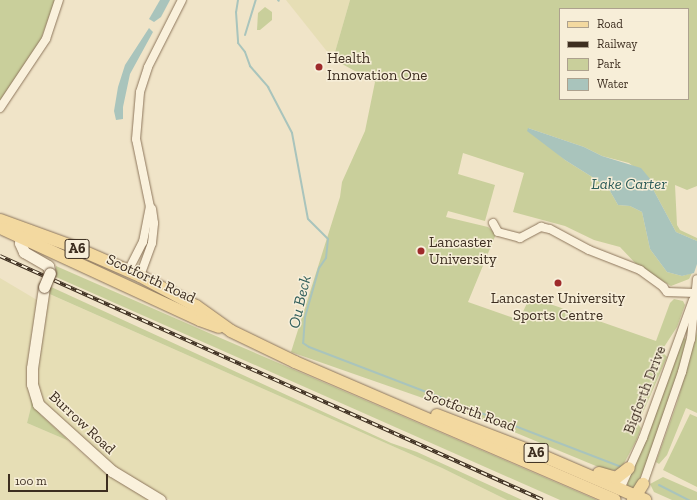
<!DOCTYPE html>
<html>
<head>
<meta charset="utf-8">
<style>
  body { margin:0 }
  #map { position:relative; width:697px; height:500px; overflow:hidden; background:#f0e4c8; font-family:"Zilla Slab",serif }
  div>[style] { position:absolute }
  .farmland>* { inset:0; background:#e6deb5 }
  .green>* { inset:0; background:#c9cf9b }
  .water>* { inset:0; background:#a9c4bc }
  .stream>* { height:2px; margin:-1px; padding:0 1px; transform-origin:1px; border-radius:1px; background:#a9c4bc }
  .roads { filter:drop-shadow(0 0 1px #8d765c) drop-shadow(0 0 1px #8d765c) }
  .street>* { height:8px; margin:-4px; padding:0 4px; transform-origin:4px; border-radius:4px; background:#faf1dc }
  .secondary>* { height:11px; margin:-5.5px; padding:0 5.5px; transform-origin:5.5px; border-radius:5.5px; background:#faf1dc }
  .primary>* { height:12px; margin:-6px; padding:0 6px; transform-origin:6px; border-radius:6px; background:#f3d9a0 }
  .rail>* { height:3.5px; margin-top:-1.75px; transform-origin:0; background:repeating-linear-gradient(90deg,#f7eed8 0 6px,#3d2e20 0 12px); box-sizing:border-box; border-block:1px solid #3d2e20 }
  .bridges { filter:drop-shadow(0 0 1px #6f573f) drop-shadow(0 0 1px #6f573f) }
  .secondary-bridge>* { height:11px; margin:-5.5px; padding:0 5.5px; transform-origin:5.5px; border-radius:5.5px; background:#faf1dc }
  .dots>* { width:11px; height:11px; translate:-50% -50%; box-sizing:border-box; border:2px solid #f7eed8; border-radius:50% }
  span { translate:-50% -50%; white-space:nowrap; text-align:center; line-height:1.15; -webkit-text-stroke:3px #f7eed8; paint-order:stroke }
  .shield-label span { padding:1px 3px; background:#f7eed8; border:1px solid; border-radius:3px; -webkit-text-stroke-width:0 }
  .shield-label { font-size:14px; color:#3d2e20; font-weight:700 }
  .poi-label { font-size:15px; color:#3d2e20 }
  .left { translate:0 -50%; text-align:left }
  .street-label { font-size:15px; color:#3d2e20 }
  .water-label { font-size:16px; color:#2f5d5a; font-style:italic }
  .legend { position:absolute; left:559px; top:8px; width:130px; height:92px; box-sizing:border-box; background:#f7eed8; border:1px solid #ada18e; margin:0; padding:5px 7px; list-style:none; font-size:12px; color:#3d2e20 }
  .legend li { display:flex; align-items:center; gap:8px; height:20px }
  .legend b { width:20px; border:1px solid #ada18e }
  .scale { position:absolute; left:8px; top:474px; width:100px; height:18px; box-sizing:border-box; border:2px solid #3d2e20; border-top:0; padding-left:5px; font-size:12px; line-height:14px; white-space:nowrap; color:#3d2e20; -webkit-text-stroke:3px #f7eed8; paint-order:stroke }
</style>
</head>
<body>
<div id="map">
  <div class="farmland">
    <i style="clip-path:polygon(286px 0,350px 0,333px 59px)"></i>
    <i style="clip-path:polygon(0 278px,37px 300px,29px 350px,27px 375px,31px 407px,27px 423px,69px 441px,93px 463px,151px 500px,0 500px)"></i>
    <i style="clip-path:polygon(47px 293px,442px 468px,507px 500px,170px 500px,120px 472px,45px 406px,39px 394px,37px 383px,39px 341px)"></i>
  </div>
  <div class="green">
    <i style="clip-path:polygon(0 0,55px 0,41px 39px,0 101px)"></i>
    <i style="clip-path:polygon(evenodd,350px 0,697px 0,697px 186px,687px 190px,675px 185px,677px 225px,680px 230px,697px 238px,697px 241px,676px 232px,654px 191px,651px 180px,629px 163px,602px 156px,584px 147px,528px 128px,565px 160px,597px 180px,610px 191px,618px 205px,630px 206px,642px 212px,650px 249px,667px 272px,682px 276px,692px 273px,689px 279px,671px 286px,638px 266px,620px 247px,594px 240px,565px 226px,513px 212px,524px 173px,463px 153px,458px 174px,495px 185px,485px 221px,448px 211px,446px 217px,488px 227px,496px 234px,468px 302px,519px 320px,530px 297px,656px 341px,670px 303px,674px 299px,683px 301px,685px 305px,677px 327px,664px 347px,660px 349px,667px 357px,638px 424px,641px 428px,636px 441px,621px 469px,608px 471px,480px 418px,291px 352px,340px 197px,342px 182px,365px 131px,375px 82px,333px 59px,350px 0,560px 9px,688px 9px,688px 99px,560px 99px,560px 9px)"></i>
    <i style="clip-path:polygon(265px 7px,272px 12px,272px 20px,260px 30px,257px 30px,258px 13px)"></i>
    <i style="clip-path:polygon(56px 266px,202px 330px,597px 500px,560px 500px,56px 277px)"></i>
    <i style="clip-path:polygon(49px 286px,391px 443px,417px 452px,522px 500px,507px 500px,442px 468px,45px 292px)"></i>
    <i style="clip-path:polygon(697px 332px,697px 413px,686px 408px,667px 455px,659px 464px,656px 462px,677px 403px)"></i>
    <i style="clip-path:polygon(684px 337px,688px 342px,650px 458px,634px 490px,628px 487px,627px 481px)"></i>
    <i style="clip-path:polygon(30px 396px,41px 415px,69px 441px,27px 423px,31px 407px)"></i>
    <i style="clip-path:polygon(690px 414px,697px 417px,697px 487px,663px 470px)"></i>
    <i style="clip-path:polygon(663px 477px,697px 492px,697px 500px,672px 500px,654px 492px,650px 484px)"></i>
  </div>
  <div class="water">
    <i style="clip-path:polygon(160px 0,170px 0,161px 17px,154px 22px,149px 19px)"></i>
    <i style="clip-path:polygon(149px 28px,153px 32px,130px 74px,123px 107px,123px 119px,116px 120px,114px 111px,118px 87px,125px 65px)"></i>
    <i style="clip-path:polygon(528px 128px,584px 147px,602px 156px,641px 168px,651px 180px,654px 191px,676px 232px,697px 241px,697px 264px,694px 273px,682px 276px,667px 272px,650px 249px,642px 212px,630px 206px,618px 205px,610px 191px,597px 180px,565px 160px,527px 131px)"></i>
  </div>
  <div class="stream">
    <i style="left:238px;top:0;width:12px;rotate:99deg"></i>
    <i style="left:236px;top:12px;width:31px;rotate:86deg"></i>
    <i style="left:238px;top:43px;width:11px;rotate:52deg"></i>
    <i style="left:245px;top:52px;width:15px;rotate:70deg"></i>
    <i style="left:250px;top:66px;width:28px;rotate:49deg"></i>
    <i style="left:268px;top:87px;width:52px;rotate:62.4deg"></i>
    <i style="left:292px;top:133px;width:87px;rotate:79.5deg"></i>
    <i style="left:308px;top:219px;width:28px;rotate:45deg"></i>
    <i style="left:328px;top:239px;width:19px;rotate:96deg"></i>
    <i style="left:326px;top:258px;width:12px;rotate:125deg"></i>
    <i style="left:319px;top:268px;width:51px;rotate:105.9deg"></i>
    <i style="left:305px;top:317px;width:26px;rotate:94deg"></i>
    <i style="left:303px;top:343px;width:7px;rotate:34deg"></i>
    <i style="left:309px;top:347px;width:334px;rotate:21deg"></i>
    <i style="left:278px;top:0;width:1px;rotate:45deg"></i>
    <i style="left:245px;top:35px;width:37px;rotate:-73deg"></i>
    <i style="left:659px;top:485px;width:34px;rotate:27deg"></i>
  </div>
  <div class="roads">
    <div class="street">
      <i style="left:0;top:108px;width:83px;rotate:-56.3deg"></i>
      <i style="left:46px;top:39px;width:41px;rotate:-71.6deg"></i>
      <i style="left:493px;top:223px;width:10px;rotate:61deg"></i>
      <i style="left:498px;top:232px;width:23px;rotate:15deg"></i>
      <i style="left:520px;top:238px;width:24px;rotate:-28deg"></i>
      <i style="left:541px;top:227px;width:9px;rotate:13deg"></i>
      <i style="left:550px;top:229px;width:44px;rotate:28.3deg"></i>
      <i style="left:589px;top:250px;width:55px;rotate:21.4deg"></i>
      <i style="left:640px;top:270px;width:29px;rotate:36deg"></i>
      <i style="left:663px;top:287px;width:6px;rotate:51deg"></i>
      <i style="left:667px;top:292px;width:28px;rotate:2deg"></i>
      <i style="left:128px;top:271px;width:33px;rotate:-63deg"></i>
      <i style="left:143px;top:242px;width:36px;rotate:-79deg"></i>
      <i style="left:150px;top:207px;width:69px;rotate:-101.6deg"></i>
      <i style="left:136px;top:139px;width:47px;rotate:-85.1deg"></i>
      <i style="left:140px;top:92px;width:26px;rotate:-72deg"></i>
      <i style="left:148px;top:67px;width:75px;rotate:-63.1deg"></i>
      <i style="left:140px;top:276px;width:35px;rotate:-70deg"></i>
      <i style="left:152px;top:243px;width:20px;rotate:-84deg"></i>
      <i style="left:154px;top:223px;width:14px;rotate:-98deg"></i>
      <i style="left:643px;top:484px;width:119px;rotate:-70.8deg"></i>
      <i style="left:682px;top:372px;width:34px;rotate:-75deg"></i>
      <i style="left:691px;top:339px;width:60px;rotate:-84.3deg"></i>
      <i style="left:620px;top:489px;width:56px;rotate:-65.7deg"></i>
      <i style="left:643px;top:438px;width:147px;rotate:-70.1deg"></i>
    </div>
    <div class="secondary">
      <i style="left:21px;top:238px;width:5px;rotate:101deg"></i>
      <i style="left:20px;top:243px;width:10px;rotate:66deg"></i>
      <i style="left:24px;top:252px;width:28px;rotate:30deg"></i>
      <i style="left:48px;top:266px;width:7px;rotate:74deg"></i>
      <i style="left:44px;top:287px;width:82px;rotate:98.4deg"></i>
      <i style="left:32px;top:368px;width:16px;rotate:90deg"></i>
      <i style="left:32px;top:384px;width:21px;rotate:73deg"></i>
      <i style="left:38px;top:404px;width:100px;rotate:42.2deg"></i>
      <i style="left:112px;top:471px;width:56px;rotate:31.1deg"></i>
    </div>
    <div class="primary">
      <i style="left:0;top:220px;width:73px;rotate:19.9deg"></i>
      <i style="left:69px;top:245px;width:77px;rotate:23.6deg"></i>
      <i style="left:140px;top:276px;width:64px;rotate:28.2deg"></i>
      <i style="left:196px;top:306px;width:43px;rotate:35.5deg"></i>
      <i style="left:231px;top:331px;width:71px;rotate:25.8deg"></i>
      <i style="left:295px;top:362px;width:348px;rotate:23.3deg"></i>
      <i style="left:3px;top:229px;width:217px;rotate:24.8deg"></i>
      <i style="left:200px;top:320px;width:20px;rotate:20deg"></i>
      <i style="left:437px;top:415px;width:106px;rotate:21deg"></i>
      <i style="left:536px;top:453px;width:119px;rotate:23.3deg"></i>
      <i style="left:599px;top:473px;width:18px;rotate:16deg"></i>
      <i style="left:616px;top:478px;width:16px;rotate:-38deg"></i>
      <i style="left:633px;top:500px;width:19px;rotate:-58deg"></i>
    </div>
  </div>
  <div class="rail">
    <i style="left:0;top:256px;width:595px;rotate:24.2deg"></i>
  </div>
  <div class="bridges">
    <div class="secondary-bridge">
      <i style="left:44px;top:287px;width:15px;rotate:-67deg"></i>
    </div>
  </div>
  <div class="dots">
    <i style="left:319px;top:67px;background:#9e2a2b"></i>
    <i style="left:421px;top:251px;background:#9e2a2b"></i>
    <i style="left:558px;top:283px;background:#9e2a2b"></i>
  </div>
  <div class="shield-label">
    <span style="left:77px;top:249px">A6</span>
    <span style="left:536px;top:453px">A6</span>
  </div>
  <div class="poi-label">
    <span class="left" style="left:327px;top:67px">Health<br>Innovation One</span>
    <span class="left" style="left:429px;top:251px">Lancaster<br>University</span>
    <span style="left:558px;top:307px">Lancaster University<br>Sports Centre</span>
  </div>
  <div class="street-label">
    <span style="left:151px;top:279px;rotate:25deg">Scotforth Road</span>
    <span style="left:645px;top:390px;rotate:-69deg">Bigforth Drive</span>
    <span style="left:470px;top:411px;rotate:20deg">Scotforth Road</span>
    <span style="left:82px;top:423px;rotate:43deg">Burrow Road</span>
  </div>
  <div class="water-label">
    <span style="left:629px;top:184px">Lake Carter</span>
    <span style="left:300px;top:302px;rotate:-77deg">Ou Beck</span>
  </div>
  <ul class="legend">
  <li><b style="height:5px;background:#f3d9a0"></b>Road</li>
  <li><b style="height:5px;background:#3d2e20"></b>Railway</li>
  <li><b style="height:11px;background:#c9cf9b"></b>Park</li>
  <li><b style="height:11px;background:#a9c4bc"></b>Water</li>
  </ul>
  <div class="scale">100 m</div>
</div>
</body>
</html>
